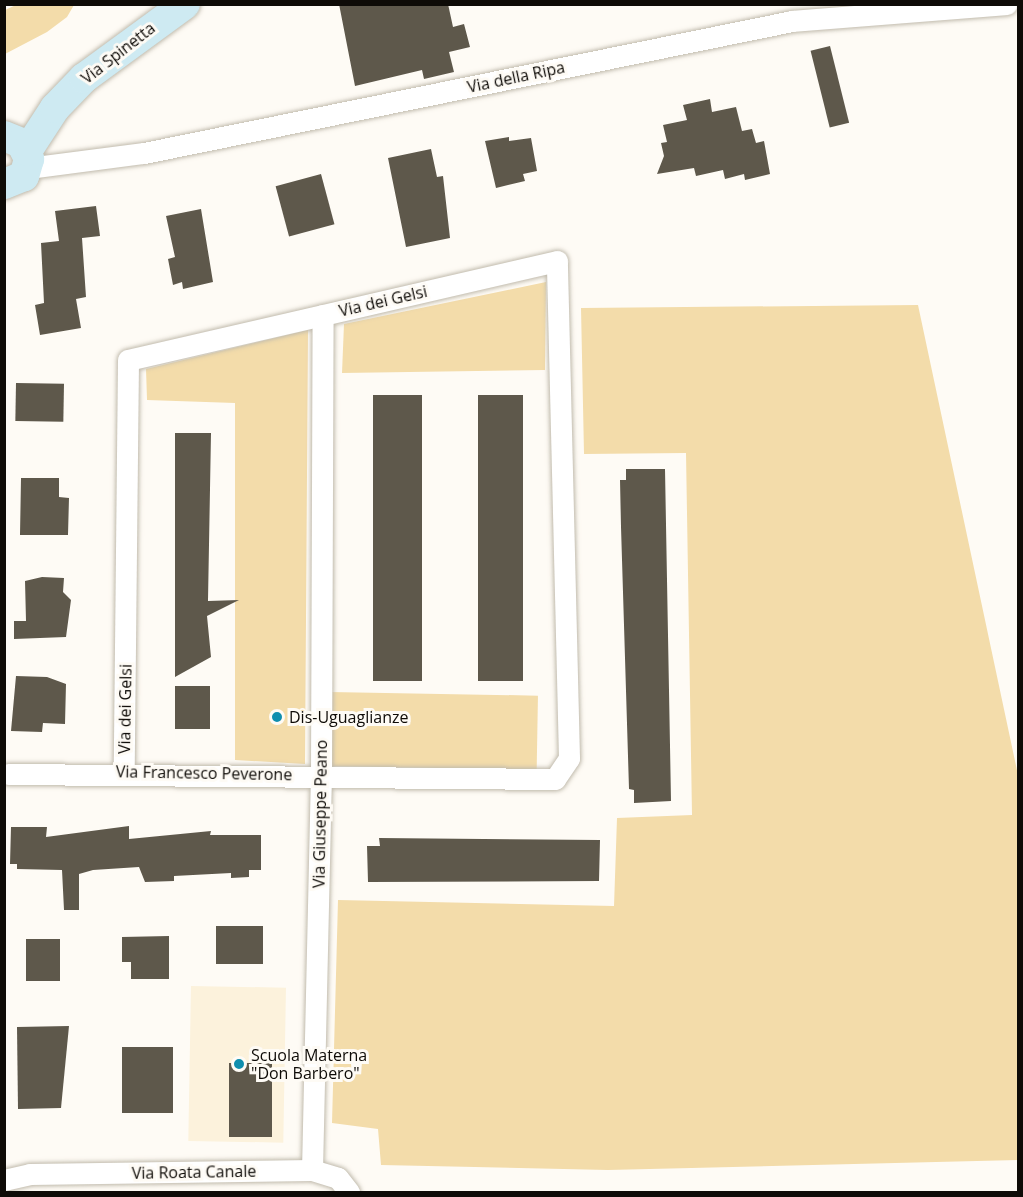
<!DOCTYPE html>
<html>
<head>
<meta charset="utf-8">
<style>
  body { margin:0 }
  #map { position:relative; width:1023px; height:1197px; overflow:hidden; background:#fefbf5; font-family:"Open Sans",sans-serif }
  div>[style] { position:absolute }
  .built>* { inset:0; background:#fcf2dc; transform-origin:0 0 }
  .green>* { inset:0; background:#f3dcaa; transform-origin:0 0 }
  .building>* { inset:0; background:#5e584b; transform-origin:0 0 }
  .roads { filter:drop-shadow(0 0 2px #c1bbad) drop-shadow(0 0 2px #c1bbad) }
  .minor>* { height:21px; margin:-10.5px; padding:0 10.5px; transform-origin:10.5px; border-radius:10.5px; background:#fff }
  .secondary>* { height:30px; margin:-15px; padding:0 15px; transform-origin:15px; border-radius:15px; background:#ceeaf2 }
  .dots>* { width:16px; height:16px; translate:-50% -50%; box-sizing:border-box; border:3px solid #fefbf5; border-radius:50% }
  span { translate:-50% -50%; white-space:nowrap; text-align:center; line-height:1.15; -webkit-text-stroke:6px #fefbf5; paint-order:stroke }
  .street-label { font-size:16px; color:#0e0b07 }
  .poi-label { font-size:16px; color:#0e0b07 }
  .left { translate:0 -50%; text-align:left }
  .frame { position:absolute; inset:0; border:6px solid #0e0b07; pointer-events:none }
</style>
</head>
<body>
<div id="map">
  <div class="built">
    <i style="left:191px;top:986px;width:95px;height:155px;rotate:1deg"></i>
  </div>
  <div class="green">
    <i style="clip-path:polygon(16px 5px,16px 4px,74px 5px,67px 17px,47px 32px,5px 54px,5px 10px)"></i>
    <i style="clip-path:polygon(546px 282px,545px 370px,342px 373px,344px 324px)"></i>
    <i style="clip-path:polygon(918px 305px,1018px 775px,1018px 1160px,608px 1170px,381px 1165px,378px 1129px,332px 1123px,338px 900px,614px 906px,617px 818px,692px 815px,686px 453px,584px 454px,581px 308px)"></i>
    <i style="clip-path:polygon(308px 330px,305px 764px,235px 760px,235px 403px,147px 400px,146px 369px)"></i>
    <i style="left:330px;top:692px;width:208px;height:74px;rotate:1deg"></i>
  </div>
  <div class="building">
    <i style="clip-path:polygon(339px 4px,448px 4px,453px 27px,464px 24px,470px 47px,449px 52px,454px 72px,424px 79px,422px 70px,355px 86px)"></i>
    <i style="left:830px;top:46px;width:79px;height:20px;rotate:76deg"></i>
    <i style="clip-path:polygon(710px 99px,712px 112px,736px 107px,742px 131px,752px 129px,756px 143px,764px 141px,770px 174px,745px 180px,744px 174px,725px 179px,723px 170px,696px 176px,694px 168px,657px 174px,664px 156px,661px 143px,667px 142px,663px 125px,687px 120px,683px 105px)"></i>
    <i style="clip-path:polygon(509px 137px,509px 141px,531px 138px,537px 171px,523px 174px,525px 181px,496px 188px,485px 141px)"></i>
    <i style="clip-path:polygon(431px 149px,437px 177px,443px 176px,450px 238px,406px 247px,388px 158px)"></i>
    <i style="left:321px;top:174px;width:52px;height:47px;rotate:75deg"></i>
    <i style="clip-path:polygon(96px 206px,100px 236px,82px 238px,86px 297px,76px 299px,81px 328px,40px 335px,35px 305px,44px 303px,41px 243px,59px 241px,55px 211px)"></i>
    <i style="clip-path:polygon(201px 209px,213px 282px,183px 289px,182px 282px,173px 285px,168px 259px,175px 257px,166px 216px)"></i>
    <i style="left:16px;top:383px;width:48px;height:38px;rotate:1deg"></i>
    <i style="left:373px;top:395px;width:49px;height:286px"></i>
    <i style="left:478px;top:395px;width:45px;height:286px"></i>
    <i style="clip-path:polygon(175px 433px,211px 433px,208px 601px,239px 600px,207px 616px,211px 657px,175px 677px)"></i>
    <i style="clip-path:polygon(626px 469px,665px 469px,671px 801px,634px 803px,634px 790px,629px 789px,621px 527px,620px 480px,626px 480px)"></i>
    <i style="clip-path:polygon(21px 478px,59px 478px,59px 497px,69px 498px,68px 535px,20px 535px)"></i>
    <i style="clip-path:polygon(42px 577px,64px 578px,63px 592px,71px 600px,66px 637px,14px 639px,14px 621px,26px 621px,25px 581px)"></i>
    <i style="clip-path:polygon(16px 676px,47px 677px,66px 684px,65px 724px,43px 723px,42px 732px,11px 731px)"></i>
    <i style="left:175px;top:686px;width:35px;height:43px"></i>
    <i style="clip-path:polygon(129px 826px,129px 839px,211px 831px,210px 835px,261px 835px,261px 870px,249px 870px,249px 877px,231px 878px,231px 873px,174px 876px,174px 881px,145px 882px,139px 867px,93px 870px,79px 874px,79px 910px,64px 910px,62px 870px,17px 869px,17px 864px,10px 864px,11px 827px,47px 827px,46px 837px)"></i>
    <i style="clip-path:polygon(379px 838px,600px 840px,599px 881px,368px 882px,367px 846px,380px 846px)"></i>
    <i style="left:263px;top:926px;width:38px;height:47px;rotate:90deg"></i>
    <i style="clip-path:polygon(169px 936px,169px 979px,131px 979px,131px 962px,122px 962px,122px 937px)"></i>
    <i style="left:60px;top:939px;width:42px;height:34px;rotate:90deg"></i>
    <i style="clip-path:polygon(69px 1026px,61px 1108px,18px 1109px,17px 1027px)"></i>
    <i style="left:122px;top:1047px;width:51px;height:66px"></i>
    <i style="left:229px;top:1063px;width:43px;height:74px"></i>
  </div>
  <div class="roads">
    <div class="minor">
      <i style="left:28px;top:168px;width:117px;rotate:-7.4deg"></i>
      <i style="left:144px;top:153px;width:661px;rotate:-11.51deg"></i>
      <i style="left:792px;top:21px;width:215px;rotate:-4.5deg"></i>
      <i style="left:8px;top:774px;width:547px;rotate:0.52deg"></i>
      <i style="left:555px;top:779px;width:25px;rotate:-56deg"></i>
      <i style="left:569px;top:758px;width:497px;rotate:-91.4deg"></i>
      <i style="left:557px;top:261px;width:440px;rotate:167deg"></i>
      <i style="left:128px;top:360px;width:412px;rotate:90.6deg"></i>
      <i style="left:312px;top:1170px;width:395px;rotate:-88.7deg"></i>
      <i style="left:321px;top:775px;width:460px;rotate:-89.8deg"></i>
      <i style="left:4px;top:1180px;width:27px;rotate:-13deg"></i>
      <i style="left:30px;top:1174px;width:282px;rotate:-0.8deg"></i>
      <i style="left:312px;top:1170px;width:27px;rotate:17deg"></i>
      <i style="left:338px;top:1178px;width:18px;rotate:52deg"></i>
    </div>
    <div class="secondary">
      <i style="left:4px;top:136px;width:18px;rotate:22deg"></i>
      <i style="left:21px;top:143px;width:18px;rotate:63deg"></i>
      <i style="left:29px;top:159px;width:18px;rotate:106deg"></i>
      <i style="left:24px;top:176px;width:22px;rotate:158deg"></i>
      <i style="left:27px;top:151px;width:51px;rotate:-56.9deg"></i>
      <i style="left:55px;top:108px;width:42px;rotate:-46deg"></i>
      <i style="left:84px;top:78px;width:125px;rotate:-36.2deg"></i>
    </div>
  </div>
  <div class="dots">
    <i style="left:277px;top:717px;background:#0f8eae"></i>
    <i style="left:239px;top:1064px;background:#0f8eae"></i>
  </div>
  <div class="street-label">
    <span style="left:118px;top:53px;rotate:-38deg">Via Spinetta</span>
    <span style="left:516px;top:77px;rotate:-12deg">Via della Ripa</span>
    <span style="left:383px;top:301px;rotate:-13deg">Via dei Gelsi</span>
    <span style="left:125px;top:709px;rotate:-89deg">Via dei Gelsi</span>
    <span style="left:204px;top:773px;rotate:1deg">Via Francesco Peverone</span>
    <span style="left:320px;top:814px;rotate:-89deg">Via Giuseppe Peano</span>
    <span style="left:194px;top:1172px;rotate:-1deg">Via Roata Canale</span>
  </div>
  <div class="poi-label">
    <span class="left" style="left:289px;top:717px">Dis-Uguaglianze</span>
    <span class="left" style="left:251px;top:1064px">Scuola Materna<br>"Don Barbero"</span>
  </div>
  <div class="frame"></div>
</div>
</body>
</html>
